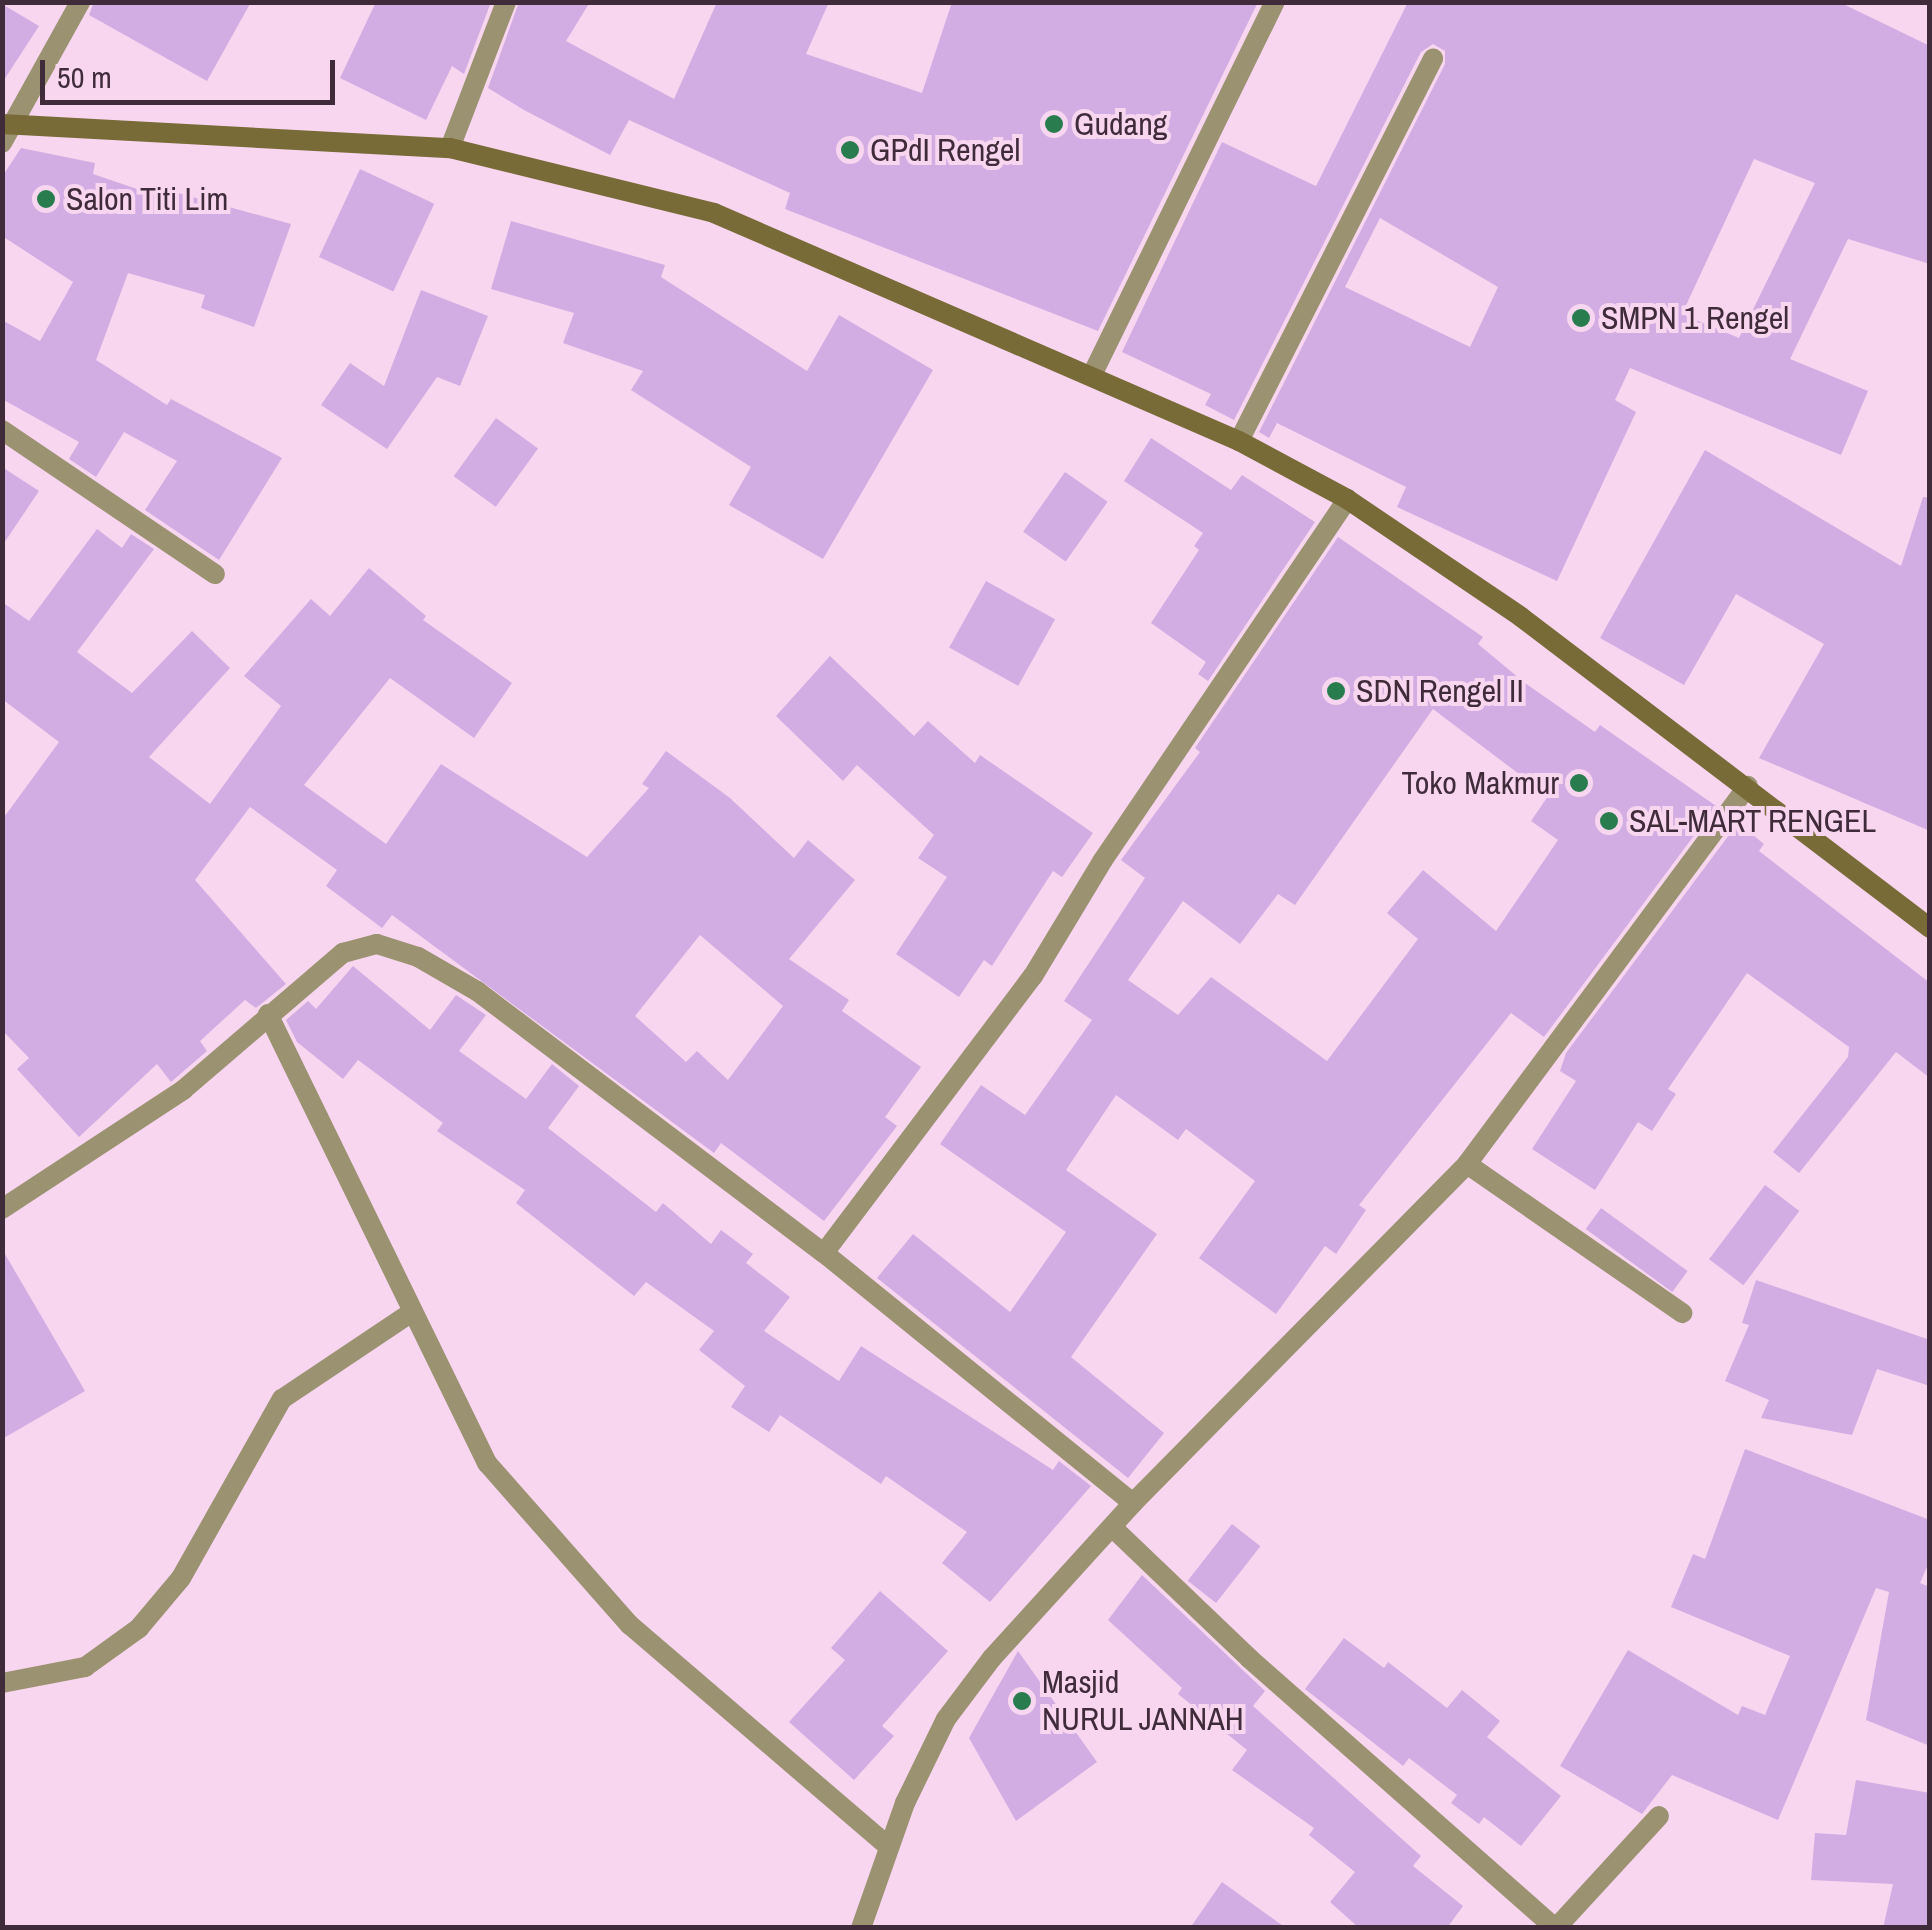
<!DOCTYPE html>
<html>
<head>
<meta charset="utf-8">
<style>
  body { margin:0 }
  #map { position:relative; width:1932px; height:1930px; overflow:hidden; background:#f8d6ef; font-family:"Archivo Narrow",sans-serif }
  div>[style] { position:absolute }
  .building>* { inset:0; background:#d2ade3; transform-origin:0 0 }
  .street>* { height:20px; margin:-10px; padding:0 10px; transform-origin:10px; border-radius:10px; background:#9a9270 }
  .secondary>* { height:20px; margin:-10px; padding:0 10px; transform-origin:10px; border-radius:10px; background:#786b37 }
  .dots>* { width:28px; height:28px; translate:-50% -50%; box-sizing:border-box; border:5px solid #f8d6ef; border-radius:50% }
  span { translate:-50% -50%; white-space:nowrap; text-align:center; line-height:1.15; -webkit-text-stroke:8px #f8d6ef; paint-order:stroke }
  .poi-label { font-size:32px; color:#402b3b }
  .left { translate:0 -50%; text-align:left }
  .right { translate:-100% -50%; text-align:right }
  .frame { position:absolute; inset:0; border:5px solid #402b3b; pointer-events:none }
  .scale { position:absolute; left:40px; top:60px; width:295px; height:45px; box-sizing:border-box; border:5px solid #402b3b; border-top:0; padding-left:12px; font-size:30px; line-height:35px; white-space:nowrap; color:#402b3b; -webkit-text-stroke:8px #f8d6ef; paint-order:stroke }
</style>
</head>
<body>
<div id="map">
  <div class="building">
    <i style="clip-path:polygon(94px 2px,251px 2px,207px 81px,89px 15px)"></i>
    <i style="clip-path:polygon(376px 2px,491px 2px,464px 74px,452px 66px,426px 120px,340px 78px)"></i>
    <i style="clip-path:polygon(519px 2px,590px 2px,566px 41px,674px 99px,717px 2px,829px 2px,806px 54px,922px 93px,952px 2px,1258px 2px,1098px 331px,785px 209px,790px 193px,629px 120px,610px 155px,524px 110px,488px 88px)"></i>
    <i style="clip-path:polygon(evenodd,1408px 2px,1839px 2px,1930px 46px,1930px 264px,1848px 239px,1790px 359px,1868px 391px,1841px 455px,1630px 368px,1615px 400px,1636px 412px,1557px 581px,1397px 507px,1406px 487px,1277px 423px,1269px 438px,1259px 432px,1445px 64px,1445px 51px,1433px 44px,1421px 52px,1234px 420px,1205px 405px,1211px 394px,1122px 352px,1222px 142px,1316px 186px,1408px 2px,1754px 159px,1815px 183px,1739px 338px,1682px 314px,1754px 159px,1408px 2px,1380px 218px,1498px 287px,1470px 347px,1345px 287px,1380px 218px)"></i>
    <i style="clip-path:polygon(2px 4px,39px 26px,2px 83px)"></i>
    <i style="clip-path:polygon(21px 148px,95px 163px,93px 174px,175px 202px,178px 193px,291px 224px,254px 327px,201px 308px,205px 295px,128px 273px,96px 360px,167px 405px,171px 399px,282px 458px,219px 560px,145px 510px,177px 461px,124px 432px,96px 477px,69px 459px,79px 442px,2px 399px,2px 320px,40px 341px,73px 282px,2px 236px,2px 177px)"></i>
    <i style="left:360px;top:169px;width:82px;height:97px;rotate:25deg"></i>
    <i style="clip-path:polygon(511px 221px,665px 265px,661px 277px,807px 371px,839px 315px,933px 370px,823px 559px,729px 505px,751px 467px,631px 390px,643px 371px,563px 343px,574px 313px,491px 289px)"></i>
    <i style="clip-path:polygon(421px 290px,488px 316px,460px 386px,437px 377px,387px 449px,321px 405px,350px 363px,384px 386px)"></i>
    <i style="left:496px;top:418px;width:52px;height:72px;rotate:36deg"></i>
    <i style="clip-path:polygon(1151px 438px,1231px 490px,1242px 475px,1315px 522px,1208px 681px,1198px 674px,1206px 662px,1151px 623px,1199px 550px,1194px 546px,1203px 533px,1124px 481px)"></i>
    <i style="clip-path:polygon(1705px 450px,1901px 566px,1923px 497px,1930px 498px,1930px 831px,1759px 758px,1824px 644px,1736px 594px,1684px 685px,1600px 638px)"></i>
    <i style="clip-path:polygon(2px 467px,39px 491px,2px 546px)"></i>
    <i style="left:1065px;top:472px;width:52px;height:73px;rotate:35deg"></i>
    <i style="clip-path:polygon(evenodd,97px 529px,122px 548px,131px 534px,154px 549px,77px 652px,132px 693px,192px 631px,230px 668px,149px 757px,210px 804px,281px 706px,244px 676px,311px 599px,330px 616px,369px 568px,426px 616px,423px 620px,512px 683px,474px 738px,390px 678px,304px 785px,386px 844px,441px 764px,587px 857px,649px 788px,642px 784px,666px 751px,730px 798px,794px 858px,808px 840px,855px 880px,789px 959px,849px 1000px,842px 1011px,921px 1067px,885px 1117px,897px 1126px,824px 1221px,721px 1143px,714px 1153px,392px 915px,382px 928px,326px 886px,337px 870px,250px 807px,195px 880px,286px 984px,256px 1008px,245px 1000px,200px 1041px,207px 1051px,171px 1082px,157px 1064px,79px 1137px,17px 1069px,29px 1058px,2px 1030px,2px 820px,59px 742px,2px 699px,2px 602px,29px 621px,97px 529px,700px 935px,783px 1006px,728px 1080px,697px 1051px,686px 1062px,635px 1016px,700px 935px)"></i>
    <i style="clip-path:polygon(evenodd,1338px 537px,1483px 637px,1478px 644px,1525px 683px,1595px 732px,1600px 725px,1716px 806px,1544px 1037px,1511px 1013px,1359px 1205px,1366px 1210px,1336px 1254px,1325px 1246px,1276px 1314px,1199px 1258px,1255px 1181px,1186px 1129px,1178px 1140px,1116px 1095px,1066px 1170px,1157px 1234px,1071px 1357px,1164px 1433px,1128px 1478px,877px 1278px,913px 1234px,1010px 1312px,1066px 1232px,940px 1144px,981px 1085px,1025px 1115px,1092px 1020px,1064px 1001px,1145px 878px,1121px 860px,1200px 752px,1195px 748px,1338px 537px,1433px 709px,1548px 796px,1531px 821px,1558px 840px,1496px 931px,1423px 870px,1387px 913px,1418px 939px,1327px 1061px,1211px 977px,1178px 1015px,1128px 980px,1183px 901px,1240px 944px,1278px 894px,1295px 905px,1433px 709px)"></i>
    <i style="left:986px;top:581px;width:79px;height:76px;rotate:29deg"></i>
    <i style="clip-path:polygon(830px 656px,914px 736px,928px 721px,975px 763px,980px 755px,1093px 833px,1062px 877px,1053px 871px,992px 966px,984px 960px,959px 997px,896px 954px,947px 877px,918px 858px,934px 835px,857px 765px,843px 781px,776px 716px)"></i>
    <i style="clip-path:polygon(1738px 823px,1764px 844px,1759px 851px,1930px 983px,1930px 1078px,1896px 1052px,1799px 1173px,1773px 1152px,1848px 1057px,1849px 1047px,1747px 973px,1668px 1089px,1676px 1094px,1652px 1131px,1638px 1122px,1595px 1190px,1532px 1149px,1576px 1081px,1560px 1071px,1566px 1053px)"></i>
    <i style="clip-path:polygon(353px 966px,430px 1030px,456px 995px,486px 1015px,459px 1051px,526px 1099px,552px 1064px,579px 1086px,548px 1128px,656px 1212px,663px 1203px,711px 1244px,721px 1230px,753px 1254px,746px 1263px,790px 1297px,764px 1331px,839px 1381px,861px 1346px,1053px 1470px,1059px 1461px,1091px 1486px,990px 1602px,942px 1563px,967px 1532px,886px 1476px,881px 1484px,780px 1415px,769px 1432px,731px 1407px,745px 1386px,699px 1350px,714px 1331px,646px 1282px,634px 1296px,516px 1203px,525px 1190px,437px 1131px,443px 1123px,358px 1060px,343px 1079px,297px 1042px,286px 1020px,308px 1001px,316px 1009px)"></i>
    <i style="left:1765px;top:1185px;width:43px;height:93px;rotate:37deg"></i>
    <i style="left:1601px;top:1208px;width:107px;height:26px;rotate:36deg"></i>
    <i style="clip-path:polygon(2px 1249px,85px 1391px,2px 1439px)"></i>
    <i style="clip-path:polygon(1756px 1280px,1930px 1340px,1930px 1386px,1877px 1369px,1852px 1435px,1761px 1418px,1769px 1400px,1725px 1381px,1749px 1325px,1742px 1323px)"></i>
    <i style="clip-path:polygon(1745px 1449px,1930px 1520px,1930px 1560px,1920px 1583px,1930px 1587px,1930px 1746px,1866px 1720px,1889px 1592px,1876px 1588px,1778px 1820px,1672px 1775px,1642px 1814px,1560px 1766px,1628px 1650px,1738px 1715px,1742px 1706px,1765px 1715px,1790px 1656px,1671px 1607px,1693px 1554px,1705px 1559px)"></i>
    <i style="left:1232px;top:1524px;width:36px;height:72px;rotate:38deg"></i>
    <i style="clip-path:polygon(1142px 1575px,1265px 1691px,1253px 1706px,1421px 1856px,1413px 1866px,1463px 1906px,1447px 1928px,1359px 1928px,1330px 1902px,1355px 1872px,1309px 1835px,1314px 1828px,1232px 1770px,1247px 1750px,1178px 1694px,1182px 1688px,1108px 1620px)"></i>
    <i style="clip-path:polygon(880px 1591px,948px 1651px,882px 1726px,894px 1736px,854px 1780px,789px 1722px,845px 1660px,831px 1648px)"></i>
    <i style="clip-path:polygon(1344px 1638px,1384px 1668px,1388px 1662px,1447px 1708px,1462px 1690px,1500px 1721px,1487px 1737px,1561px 1796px,1521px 1846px,1484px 1817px,1479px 1824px,1451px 1803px,1457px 1795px,1409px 1758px,1403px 1766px,1305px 1689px)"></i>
    <i style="clip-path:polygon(1018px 1651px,1097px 1762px,1016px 1821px,969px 1738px)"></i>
    <i style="clip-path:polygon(1856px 1780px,1930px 1793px,1930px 1928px,1883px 1928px,1893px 1884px,1811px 1880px,1815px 1833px,1846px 1835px)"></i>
    <i style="clip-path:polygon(1222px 1882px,1286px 1928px,1190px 1928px)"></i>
  </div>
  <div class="street">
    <i style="left:2px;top:143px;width:161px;rotate:-61deg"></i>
    <i style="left:450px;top:148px;width:156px;rotate:-69deg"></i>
    <i style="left:1092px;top:375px;width:415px;rotate:-63.9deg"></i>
    <i style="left:2px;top:430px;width:257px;rotate:34.1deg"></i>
    <i style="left:1239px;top:441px;width:429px;rotate:-63.1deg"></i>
    <i style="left:268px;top:1014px;width:500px;rotate:64deg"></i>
    <i style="left:487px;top:1463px;width:216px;rotate:48.6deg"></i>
    <i style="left:630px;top:1625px;width:341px;rotate:40.6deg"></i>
    <i style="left:1467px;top:1164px;width:262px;rotate:34.7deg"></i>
    <i style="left:2px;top:1209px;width:217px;rotate:-33.3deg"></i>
    <i style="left:183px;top:1090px;width:211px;rotate:-40.6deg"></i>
    <i style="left:343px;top:953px;width:35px;rotate:-15deg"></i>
    <i style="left:377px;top:944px;width:43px;rotate:17.6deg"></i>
    <i style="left:418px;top:957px;width:68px;rotate:30deg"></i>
    <i style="left:477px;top:991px;width:435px;rotate:37.1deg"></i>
    <i style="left:824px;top:1253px;width:397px;rotate:39deg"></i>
    <i style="left:824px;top:1253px;width:347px;rotate:-53deg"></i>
    <i style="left:1033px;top:976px;width:135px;rotate:-58.9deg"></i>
    <i style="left:1103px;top:860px;width:436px;rotate:-55.9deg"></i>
    <i style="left:1112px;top:1527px;width:191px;rotate:43.7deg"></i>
    <i style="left:1250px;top:1659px;width:407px;rotate:41.4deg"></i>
    <i style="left:2px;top:1683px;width:85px;rotate:-10.9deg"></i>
    <i style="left:85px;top:1667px;width:67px;rotate:-35.8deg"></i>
    <i style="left:139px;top:1628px;width:65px;rotate:-50deg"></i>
    <i style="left:181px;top:1578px;width:206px;rotate:-60.6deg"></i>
    <i style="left:282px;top:1399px;width:156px;rotate:-33.8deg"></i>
    <i style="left:861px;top:1928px;width:133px;rotate:-70.6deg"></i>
    <i style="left:905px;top:1803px;width:93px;rotate:-64deg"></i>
    <i style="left:946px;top:1719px;width:76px;rotate:-53deg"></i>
    <i style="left:992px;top:1658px;width:210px;rotate:-47.7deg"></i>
    <i style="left:1133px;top:1503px;width:476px;rotate:-45.4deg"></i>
    <i style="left:1467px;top:1164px;width:471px;rotate:-53.4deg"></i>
    <i style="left:1556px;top:1928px;width:152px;rotate:-47.4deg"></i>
  </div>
  <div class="secondary">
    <i style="left:2px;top:124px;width:449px;rotate:3.1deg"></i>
    <i style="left:450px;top:148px;width:272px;rotate:13.8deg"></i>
    <i style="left:714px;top:213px;width:572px;rotate:23.47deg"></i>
    <i style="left:1239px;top:441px;width:123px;rotate:28.2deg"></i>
    <i style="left:1347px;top:499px;width:210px;rotate:34.1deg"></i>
    <i style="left:1521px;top:617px;width:514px;rotate:37.25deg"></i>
  </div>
  <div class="dots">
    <i style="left:1054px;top:124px;background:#297c4e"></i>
    <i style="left:850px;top:150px;background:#297c4e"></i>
    <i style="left:46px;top:199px;background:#297c4e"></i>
    <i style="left:1581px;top:318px;background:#297c4e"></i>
    <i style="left:1336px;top:691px;background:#297c4e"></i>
    <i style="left:1579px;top:783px;background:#297c4e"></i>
    <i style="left:1609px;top:821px;background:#297c4e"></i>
    <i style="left:1022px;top:1701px;background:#297c4e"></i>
  </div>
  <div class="poi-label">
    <span class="left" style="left:1074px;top:124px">Gudang</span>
    <span class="left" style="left:870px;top:150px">GPdI Rengel</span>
    <span class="left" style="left:66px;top:199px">Salon Titi Lim</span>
    <span class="left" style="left:1601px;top:318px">SMPN 1 Rengel</span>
    <span class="left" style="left:1356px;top:691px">SDN Rengel II</span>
    <span class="right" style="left:1559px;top:783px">Toko Makmur</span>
    <span class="left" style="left:1629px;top:821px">SAL-MART RENGEL</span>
    <span class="left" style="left:1042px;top:1701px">Masjid<br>NURUL JANNAH</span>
  </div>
  <div class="frame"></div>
  <div class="scale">50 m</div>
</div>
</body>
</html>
